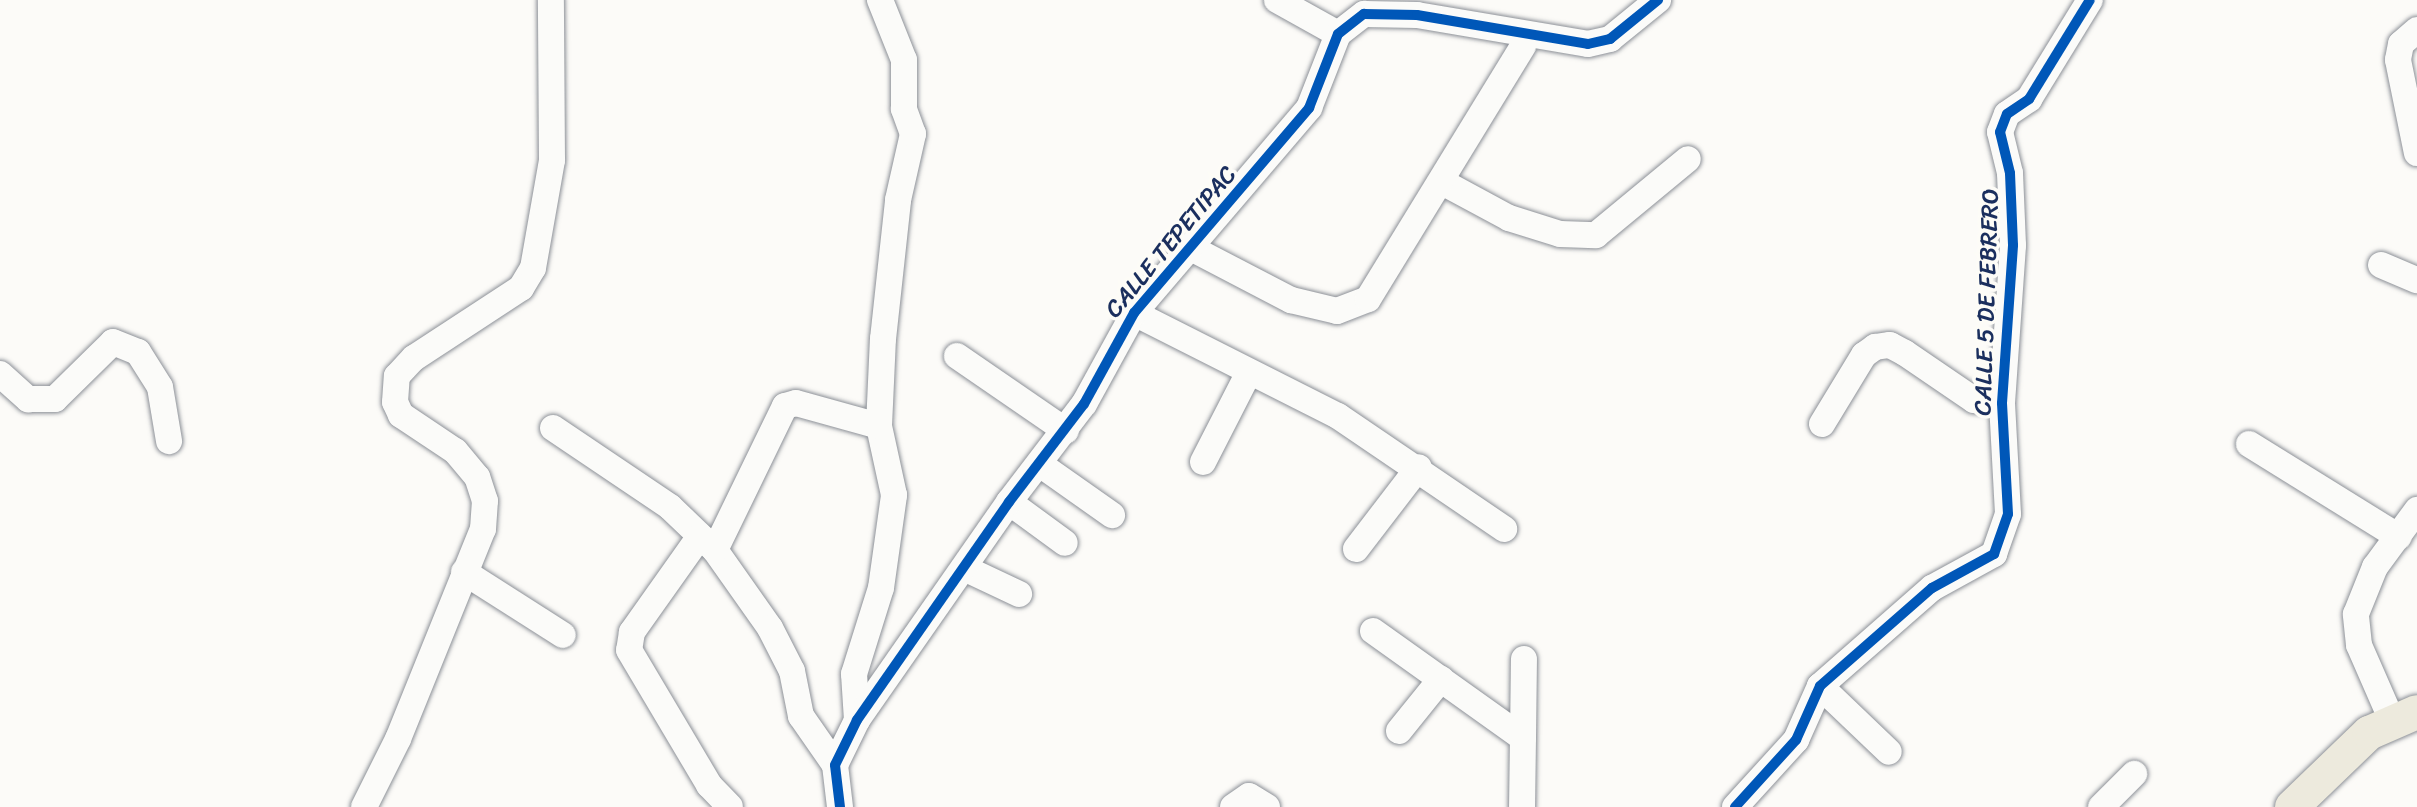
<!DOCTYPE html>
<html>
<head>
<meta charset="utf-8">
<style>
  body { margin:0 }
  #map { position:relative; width:2417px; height:807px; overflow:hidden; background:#fcfbf8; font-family:Sriracha,sans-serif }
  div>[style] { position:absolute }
  .roads { filter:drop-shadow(0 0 2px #8c9097) drop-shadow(0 0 2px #8c9097) }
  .minor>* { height:26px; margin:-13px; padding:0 13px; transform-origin:13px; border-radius:13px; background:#fbfbf9 }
  .major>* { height:34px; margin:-17px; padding:0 17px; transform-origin:17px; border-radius:17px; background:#edeadd }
  .cycleway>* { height:10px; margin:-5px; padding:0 5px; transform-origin:5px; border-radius:5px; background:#0057b8 }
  span { translate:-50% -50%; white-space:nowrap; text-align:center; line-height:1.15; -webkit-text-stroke:7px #fdfcf7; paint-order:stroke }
  .street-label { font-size:24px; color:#1b2f5e }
</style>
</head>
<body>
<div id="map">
  <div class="roads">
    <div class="minor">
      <i style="left:1277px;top:0;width:70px;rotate:29.1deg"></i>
      <i style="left:2417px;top:30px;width:21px;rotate:139deg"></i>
      <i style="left:2401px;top:44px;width:16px;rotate:101deg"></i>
      <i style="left:2398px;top:60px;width:95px;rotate:78.5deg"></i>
      <i style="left:1444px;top:183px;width:74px;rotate:28.3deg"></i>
      <i style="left:1509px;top:218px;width:53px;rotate:17.4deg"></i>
      <i style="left:1560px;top:234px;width:36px;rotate:2deg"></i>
      <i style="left:1596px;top:235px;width:119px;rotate:-39.6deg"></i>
      <i style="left:1189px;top:247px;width:115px;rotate:27.5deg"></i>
      <i style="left:1291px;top:300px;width:47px;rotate:13.4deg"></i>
      <i style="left:1337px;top:311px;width:33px;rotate:-21deg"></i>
      <i style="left:1368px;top:299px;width:297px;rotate:-58.5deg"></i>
      <i style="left:2381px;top:265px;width:39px;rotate:23deg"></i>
      <i style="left:1134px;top:313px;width:229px;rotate:26.8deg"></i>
      <i style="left:1338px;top:416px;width:201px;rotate:34.2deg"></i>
      <i style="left:957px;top:356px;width:132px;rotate:34.5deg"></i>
      <i style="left:0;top:374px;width:38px;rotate:42deg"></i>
      <i style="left:28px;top:399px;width:27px"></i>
      <i style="left:55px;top:399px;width:81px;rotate:-44.5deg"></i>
      <i style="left:113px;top:342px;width:27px;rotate:22deg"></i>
      <i style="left:138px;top:352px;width:41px;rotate:57.8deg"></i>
      <i style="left:160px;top:387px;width:55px;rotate:80.5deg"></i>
      <i style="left:1822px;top:424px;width:81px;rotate:-58.7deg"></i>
      <i style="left:1864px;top:355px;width:14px;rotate:-36deg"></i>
      <i style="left:1875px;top:347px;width:15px;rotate:-8deg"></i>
      <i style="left:1890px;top:345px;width:17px;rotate:28deg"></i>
      <i style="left:1905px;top:353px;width:83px;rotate:34.3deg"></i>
      <i style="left:1974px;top:400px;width:28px;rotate:6deg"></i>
      <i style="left:553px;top:428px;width:141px;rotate:34deg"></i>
      <i style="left:670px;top:507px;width:62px;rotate:43.7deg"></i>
      <i style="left:715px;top:550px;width:95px;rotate:54.8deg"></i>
      <i style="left:770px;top:628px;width:48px;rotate:62.9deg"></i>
      <i style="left:792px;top:671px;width:46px;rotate:78.7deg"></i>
      <i style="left:801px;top:716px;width:60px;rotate:55.2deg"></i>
      <i style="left:2249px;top:444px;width:176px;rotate:31.8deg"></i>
      <i style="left:1203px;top:462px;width:101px;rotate:-62.9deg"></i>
      <i style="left:1041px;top:465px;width:87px;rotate:35.2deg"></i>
      <i style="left:1009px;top:502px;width:69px;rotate:36.2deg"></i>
      <i style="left:700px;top:536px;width:118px;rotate:125.3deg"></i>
      <i style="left:632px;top:632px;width:18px;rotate:99deg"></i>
      <i style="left:629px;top:650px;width:157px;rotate:59.3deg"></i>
      <i style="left:709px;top:785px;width:30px;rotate:46deg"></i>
      <i style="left:1356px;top:549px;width:103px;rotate:-52.5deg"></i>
      <i style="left:715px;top:550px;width:160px;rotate:-64.1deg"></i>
      <i style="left:785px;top:406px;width:11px;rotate:-15deg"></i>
      <i style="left:796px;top:403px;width:86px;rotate:15.5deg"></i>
      <i style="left:964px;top:568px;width:61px;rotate:25.3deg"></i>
      <i style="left:464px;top:572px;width:117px;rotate:32.5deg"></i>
      <i style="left:1373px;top:631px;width:184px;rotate:35.5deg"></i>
      <i style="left:1523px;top:738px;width:69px;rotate:90.8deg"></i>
      <i style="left:1820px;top:686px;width:95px;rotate:43.7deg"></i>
      <i style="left:857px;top:720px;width:46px;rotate:-93.7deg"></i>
      <i style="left:854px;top:674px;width:90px;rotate:-72.6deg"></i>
      <i style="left:881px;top:588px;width:94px;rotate:-82deg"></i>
      <i style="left:894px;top:495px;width:71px;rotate:-102.3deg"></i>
      <i style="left:879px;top:426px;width:87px;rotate:-87.4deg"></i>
      <i style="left:883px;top:339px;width:140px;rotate:-83.8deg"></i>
      <i style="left:898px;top:200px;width:68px;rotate:-77.2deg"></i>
      <i style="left:913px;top:134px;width:27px;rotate:-110deg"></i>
      <i style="left:904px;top:109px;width:49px;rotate:-90deg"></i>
      <i style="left:904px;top:60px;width:65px;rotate:-111.8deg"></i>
      <i style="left:2393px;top:723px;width:85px;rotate:-113.6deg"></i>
      <i style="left:2359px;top:645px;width:31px;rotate:-96deg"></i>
      <i style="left:2356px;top:614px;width:51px;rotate:-68deg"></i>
      <i style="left:2375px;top:567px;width:71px;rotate:-53.6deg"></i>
      <i style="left:1399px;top:731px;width:67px;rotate:-51.1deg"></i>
      <i style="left:1523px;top:738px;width:79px;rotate:-89.3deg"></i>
      <i style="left:364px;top:807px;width:76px;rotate:-63.4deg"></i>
      <i style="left:398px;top:739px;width:227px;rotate:-68deg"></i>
      <i style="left:483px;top:529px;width:28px;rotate:-86deg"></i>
      <i style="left:485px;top:501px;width:25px;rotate:-108deg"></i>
      <i style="left:477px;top:477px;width:34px;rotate:-130deg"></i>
      <i style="left:455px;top:451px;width:65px;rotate:-146.3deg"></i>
      <i style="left:401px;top:415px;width:14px;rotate:-115deg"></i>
      <i style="left:395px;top:402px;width:26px;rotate:-86deg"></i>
      <i style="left:397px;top:376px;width:25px;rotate:-47deg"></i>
      <i style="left:414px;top:358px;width:128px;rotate:-33.2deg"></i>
      <i style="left:521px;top:288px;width:23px;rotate:-59deg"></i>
      <i style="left:533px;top:268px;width:110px;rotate:-80deg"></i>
      <i style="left:552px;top:160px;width:160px;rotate:-90.4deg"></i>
      <i style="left:840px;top:807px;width:42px;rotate:-96.8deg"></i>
      <i style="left:835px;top:765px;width:50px;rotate:-63.9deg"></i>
      <i style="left:857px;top:720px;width:266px;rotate:-55.1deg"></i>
      <i style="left:1009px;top:502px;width:123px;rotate:-52.6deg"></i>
      <i style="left:1084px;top:404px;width:104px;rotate:-61.2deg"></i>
      <i style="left:1134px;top:313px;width:270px;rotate:-49.5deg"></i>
      <i style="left:1309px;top:108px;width:79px;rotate:-68.6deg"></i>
      <i style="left:1338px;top:34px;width:33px;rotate:-38deg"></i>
      <i style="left:1364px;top:14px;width:53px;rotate:1.1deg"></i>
      <i style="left:1417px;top:15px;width:173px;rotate:9.6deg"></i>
      <i style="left:1588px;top:44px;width:23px;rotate:-13deg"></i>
      <i style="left:1610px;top:39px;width:62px;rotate:-39.1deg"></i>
      <i style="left:1233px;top:807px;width:19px;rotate:-35deg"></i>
      <i style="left:1249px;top:796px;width:21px;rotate:31deg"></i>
      <i style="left:1735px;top:807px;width:91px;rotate:-47.7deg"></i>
      <i style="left:1796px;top:740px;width:59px;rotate:-66deg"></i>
      <i style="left:1820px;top:686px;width:149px;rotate:-41.2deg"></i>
      <i style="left:1932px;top:588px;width:71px;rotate:-28.7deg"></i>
      <i style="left:1994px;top:554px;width:42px;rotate:-70.7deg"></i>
      <i style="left:2008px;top:514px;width:111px;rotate:-93.1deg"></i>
      <i style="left:2002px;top:403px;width:158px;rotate:-86deg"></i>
      <i style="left:2013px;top:245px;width:72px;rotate:-92.4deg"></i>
      <i style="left:2010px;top:173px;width:42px;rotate:-103.7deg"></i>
      <i style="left:2000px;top:132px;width:19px;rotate:-69deg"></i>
      <i style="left:2007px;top:114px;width:27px;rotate:-34deg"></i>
      <i style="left:2029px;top:99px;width:116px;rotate:-58.4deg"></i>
      <i style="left:2101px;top:807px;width:47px;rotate:-45deg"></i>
    </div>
    <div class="major">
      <i style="left:2292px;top:807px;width:107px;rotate:-43.9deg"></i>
      <i style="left:2369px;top:733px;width:52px;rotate:-23.6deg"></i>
    </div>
  </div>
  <div class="cycleway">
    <i style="left:840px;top:807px;width:42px;rotate:-96.8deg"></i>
    <i style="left:835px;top:765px;width:50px;rotate:-63.9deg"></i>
    <i style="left:857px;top:720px;width:266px;rotate:-55.1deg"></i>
    <i style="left:1009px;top:502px;width:123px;rotate:-52.6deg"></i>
    <i style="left:1084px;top:404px;width:104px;rotate:-61.2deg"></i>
    <i style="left:1134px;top:313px;width:270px;rotate:-49.5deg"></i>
    <i style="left:1309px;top:108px;width:79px;rotate:-68.6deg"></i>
    <i style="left:1338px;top:34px;width:33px;rotate:-38deg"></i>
    <i style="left:1364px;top:14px;width:53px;rotate:1.1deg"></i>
    <i style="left:1417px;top:15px;width:173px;rotate:9.6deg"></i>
    <i style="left:1588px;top:44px;width:23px;rotate:-13deg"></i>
    <i style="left:1610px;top:39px;width:62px;rotate:-39.1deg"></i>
    <i style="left:1735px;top:807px;width:91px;rotate:-47.7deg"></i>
    <i style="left:1796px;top:740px;width:59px;rotate:-66deg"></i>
    <i style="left:1820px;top:686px;width:149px;rotate:-41.2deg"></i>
    <i style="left:1932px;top:588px;width:71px;rotate:-28.7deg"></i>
    <i style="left:1994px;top:554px;width:42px;rotate:-70.7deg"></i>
    <i style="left:2008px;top:514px;width:111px;rotate:-93.1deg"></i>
    <i style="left:2002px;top:403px;width:158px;rotate:-86deg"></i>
    <i style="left:2013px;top:245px;width:72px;rotate:-92.4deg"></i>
    <i style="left:2010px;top:173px;width:42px;rotate:-103.7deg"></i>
    <i style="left:2000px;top:132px;width:19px;rotate:-69deg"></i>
    <i style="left:2007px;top:114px;width:27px;rotate:-34deg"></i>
    <i style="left:2029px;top:99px;width:116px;rotate:-58.4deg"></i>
  </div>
  <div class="street-label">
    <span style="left:1171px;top:242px;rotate:-50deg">CALLE TEPETIPAC</span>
    <span style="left:1987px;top:302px;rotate:-88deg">CALLE 5 DE FEBRERO</span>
  </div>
</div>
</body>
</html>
